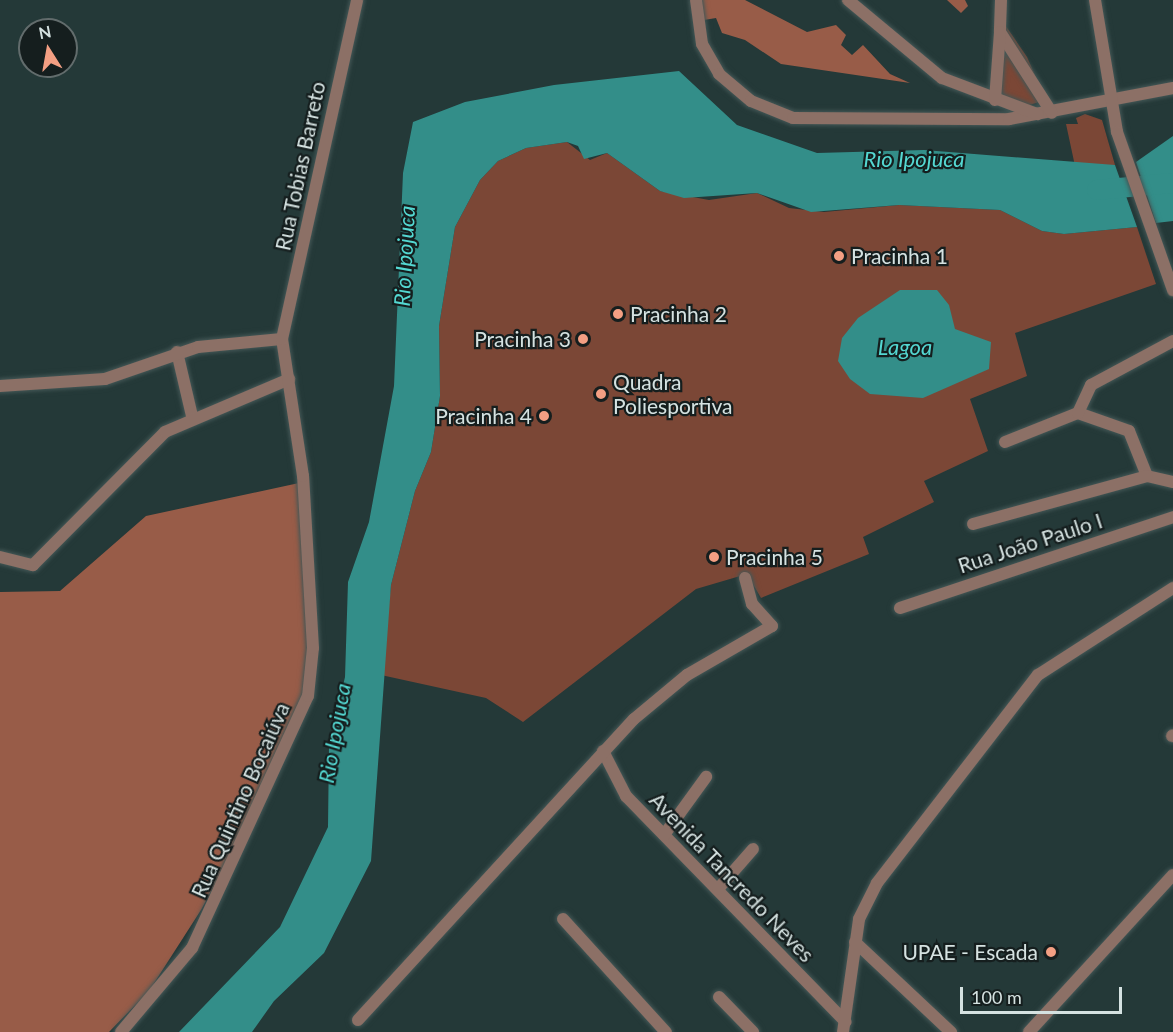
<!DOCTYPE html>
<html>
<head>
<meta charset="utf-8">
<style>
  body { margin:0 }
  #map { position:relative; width:1173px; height:1032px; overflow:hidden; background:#243938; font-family:Lato,sans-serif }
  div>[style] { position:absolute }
  .green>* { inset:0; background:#7b4736 }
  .forest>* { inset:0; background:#985c48 }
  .water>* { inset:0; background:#338e89 }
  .river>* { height:20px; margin:-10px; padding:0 10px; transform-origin:10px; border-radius:10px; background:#338e89 }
  .roads { filter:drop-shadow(0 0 2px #445756) drop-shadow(0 0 2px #445756) }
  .minor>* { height:12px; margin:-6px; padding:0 6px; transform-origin:6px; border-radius:6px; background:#8c7066 }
  .dots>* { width:16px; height:16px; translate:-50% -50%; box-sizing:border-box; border:3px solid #151e1e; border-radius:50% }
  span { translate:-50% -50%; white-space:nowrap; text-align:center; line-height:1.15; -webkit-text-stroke:4.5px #151e1e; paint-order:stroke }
  .street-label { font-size:21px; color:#d5e2e1 }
  .poi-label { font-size:21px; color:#d5e2e1 }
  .left { translate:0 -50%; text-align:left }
  .right { translate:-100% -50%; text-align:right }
  .water-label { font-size:22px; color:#54d8d2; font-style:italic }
  .north { position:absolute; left:18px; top:18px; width:60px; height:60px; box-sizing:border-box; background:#151e1e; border:2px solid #626c6c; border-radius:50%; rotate:349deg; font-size:16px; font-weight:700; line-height:24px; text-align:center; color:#d5e2e1 }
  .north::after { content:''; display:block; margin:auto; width:21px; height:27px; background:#f39f83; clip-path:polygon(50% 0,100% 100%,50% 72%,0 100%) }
  .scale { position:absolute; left:960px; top:987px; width:162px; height:27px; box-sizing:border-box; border:3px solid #d5e2e1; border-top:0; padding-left:8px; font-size:18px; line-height:21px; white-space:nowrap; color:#d5e2e1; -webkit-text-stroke:4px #151e1e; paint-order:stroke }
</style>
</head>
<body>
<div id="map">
  <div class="green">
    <i style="clip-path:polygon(999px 16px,1027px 57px,1046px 100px,1026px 106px,995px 97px)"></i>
    <i style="clip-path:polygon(1085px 114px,1102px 120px,1115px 165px,1075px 166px,1066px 124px,1078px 124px,1076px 118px)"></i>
    <i style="clip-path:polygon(567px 142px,590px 160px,607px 153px,660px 191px,709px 200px,757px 193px,789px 208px,824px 212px,899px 205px,1000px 210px,1042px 231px,1064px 234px,1137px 227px,1156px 284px,1015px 333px,1027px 376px,970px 399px,988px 451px,924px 481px,934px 502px,863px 537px,869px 554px,761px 598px,747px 574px,696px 589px,523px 722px,486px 698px,381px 675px,391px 585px,415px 491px,431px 452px,440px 396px,439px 326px,455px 227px,480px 180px,498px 161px,526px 148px)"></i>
  </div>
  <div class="forest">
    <i style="clip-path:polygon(702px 0,745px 0,807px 32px,836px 25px,846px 35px,841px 45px,852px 55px,863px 45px,890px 74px,910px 83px,781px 64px,745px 40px,722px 33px,716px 18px,704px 20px)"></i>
    <i style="clip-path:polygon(947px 0,965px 0,968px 6px,961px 13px)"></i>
    <i style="clip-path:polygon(299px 483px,311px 656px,300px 727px,201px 910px,149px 991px,109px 1032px,0 1032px,0 592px,60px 591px,146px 516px)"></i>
  </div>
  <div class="water">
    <i style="clip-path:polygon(679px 71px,737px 125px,817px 153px,924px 150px,1115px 165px,1137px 227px,1064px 234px,1042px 231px,1000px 210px,899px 205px,811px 212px,757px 193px,684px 198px,660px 191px,607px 153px,584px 159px,578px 146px,567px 142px,526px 148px,498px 161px,480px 180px,455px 227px,439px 326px,440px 396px,431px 452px,415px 491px,391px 585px,371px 861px,324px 953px,274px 1001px,252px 1032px,179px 1032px,280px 927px,328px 827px,329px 745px,345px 677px,348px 582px,369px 522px,394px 386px,403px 173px,413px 122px,465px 102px,554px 85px)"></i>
    <i style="clip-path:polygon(1173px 136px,1173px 221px,1156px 223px,1136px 162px)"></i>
    <i style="clip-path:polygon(900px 290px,937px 290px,949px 305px,955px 329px,991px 342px,989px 369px,923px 398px,870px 394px,850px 379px,838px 361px,842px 338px,858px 318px)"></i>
  </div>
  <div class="river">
    <i style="left:1097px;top:190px;width:76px;rotate:-5.3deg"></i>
  </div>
  <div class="roads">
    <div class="minor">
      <i style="left:696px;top:0;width:44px;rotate:82.2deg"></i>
      <i style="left:702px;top:44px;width:34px;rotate:60deg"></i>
      <i style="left:719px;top:74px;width:42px;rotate:40.2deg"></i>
      <i style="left:751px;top:101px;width:45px;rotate:22deg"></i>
      <i style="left:793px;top:118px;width:216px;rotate:0.3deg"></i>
      <i style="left:1009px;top:119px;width:167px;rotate:-10.7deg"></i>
      <i style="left:848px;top:0;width:122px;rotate:39.7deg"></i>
      <i style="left:942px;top:78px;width:102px;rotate:20.8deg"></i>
      <i style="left:1001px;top:0;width:32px;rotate:92deg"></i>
      <i style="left:1000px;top:32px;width:96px;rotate:57.3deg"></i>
      <i style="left:1095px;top:0;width:134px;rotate:80.5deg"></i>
      <i style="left:1117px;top:132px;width:168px;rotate:70.5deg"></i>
      <i style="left:995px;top:100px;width:68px;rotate:-85.8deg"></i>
      <i style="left:177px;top:352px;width:66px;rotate:76.8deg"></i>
      <i style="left:0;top:386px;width:105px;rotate:-3.8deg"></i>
      <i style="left:105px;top:379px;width:98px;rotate:-19deg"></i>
      <i style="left:198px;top:347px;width:84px;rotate:-5.4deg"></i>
      <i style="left:1078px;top:413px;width:54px;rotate:19.4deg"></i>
      <i style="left:1129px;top:431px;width:48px;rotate:68.2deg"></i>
      <i style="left:1005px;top:442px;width:79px;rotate:-21.7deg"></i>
      <i style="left:1078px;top:413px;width:31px;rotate:-65deg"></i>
      <i style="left:1091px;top:385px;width:93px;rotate:-28.2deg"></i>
      <i style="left:1147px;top:476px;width:27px;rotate:13deg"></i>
      <i style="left:973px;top:524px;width:180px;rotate:-15.4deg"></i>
      <i style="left:0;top:557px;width:34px;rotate:14deg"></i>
      <i style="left:33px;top:565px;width:187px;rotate:-45.2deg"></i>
      <i style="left:165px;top:432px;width:135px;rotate:-23.1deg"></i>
      <i style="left:900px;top:608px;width:288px;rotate:-18.4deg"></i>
      <i style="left:1172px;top:736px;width:1px;rotate:-45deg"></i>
      <i style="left:603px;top:751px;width:51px;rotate:62.9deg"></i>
      <i style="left:626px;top:796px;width:315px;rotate:45.8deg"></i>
      <i style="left:664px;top:835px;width:72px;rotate:-54.1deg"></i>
      <i style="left:718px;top:889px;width:53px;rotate:-48.8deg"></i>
      <i style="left:563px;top:919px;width:153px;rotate:47.7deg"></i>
      <i style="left:855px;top:942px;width:132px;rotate:43.2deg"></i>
      <i style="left:719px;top:997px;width:49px;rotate:45.8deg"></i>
      <i style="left:358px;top:1020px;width:408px;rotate:-47.5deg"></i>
      <i style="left:634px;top:719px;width:69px;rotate:-39.7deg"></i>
      <i style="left:687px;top:675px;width:98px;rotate:-30deg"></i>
      <i style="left:772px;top:626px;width:30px;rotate:-132deg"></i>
      <i style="left:752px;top:604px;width:27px;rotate:-105deg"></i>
      <i style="left:121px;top:1032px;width:110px;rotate:-49.8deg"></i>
      <i style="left:192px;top:948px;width:277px;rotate:-65.3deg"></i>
      <i style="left:308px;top:696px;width:48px;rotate:-84.1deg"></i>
      <i style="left:313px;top:648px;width:172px;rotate:-93.3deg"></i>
      <i style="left:303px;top:476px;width:139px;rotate:-98.7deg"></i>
      <i style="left:282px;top:339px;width:347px;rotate:-77.5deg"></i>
      <i style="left:843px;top:1032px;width:114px;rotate:-81.9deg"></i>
      <i style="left:859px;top:919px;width:40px;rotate:-63.4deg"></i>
      <i style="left:877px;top:883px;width:263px;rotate:-52.3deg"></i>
      <i style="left:1038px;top:675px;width:161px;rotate:-32.8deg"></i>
      <i style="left:1029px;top:1032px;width:213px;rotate:-47.5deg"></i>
    </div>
  </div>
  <div class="dots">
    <i style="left:839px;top:256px;background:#f39f83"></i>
    <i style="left:618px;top:314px;background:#f39f83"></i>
    <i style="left:583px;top:339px;background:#f39f83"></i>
    <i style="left:601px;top:394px;background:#f39f83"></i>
    <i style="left:544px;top:416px;background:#f39f83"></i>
    <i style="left:714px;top:557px;background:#f39f83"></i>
    <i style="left:1051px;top:952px;background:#f39f83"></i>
  </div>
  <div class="street-label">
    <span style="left:300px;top:166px;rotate:-78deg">Rua Tobias Barreto</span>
    <span style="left:1030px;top:543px;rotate:-18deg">Rua João Paulo I</span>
    <span style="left:240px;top:800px;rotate:-66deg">Rua Quintino Bocaiúva</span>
    <span style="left:732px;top:877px;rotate:46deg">Avenida Tancredo Neves</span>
  </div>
  <div class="poi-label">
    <span class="left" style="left:851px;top:256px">Pracinha 1</span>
    <span class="left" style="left:630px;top:314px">Pracinha 2</span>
    <span class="right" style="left:571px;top:339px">Pracinha 3</span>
    <span class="left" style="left:613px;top:394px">Quadra<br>Poliesportiva</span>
    <span class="right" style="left:532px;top:416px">Pracinha 4</span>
    <span class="left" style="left:726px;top:557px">Pracinha 5</span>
    <span class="right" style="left:1038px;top:952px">UPAE - Escada</span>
  </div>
  <div class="water-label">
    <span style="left:914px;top:159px">Rio Ipojuca</span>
    <span style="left:404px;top:256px;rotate:-87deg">Rio Ipojuca</span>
    <span style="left:905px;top:347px">Lagoa</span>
    <span style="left:334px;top:733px;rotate:-80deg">Rio Ipojuca</span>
  </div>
  <div class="north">N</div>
  <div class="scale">100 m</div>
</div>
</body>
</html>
